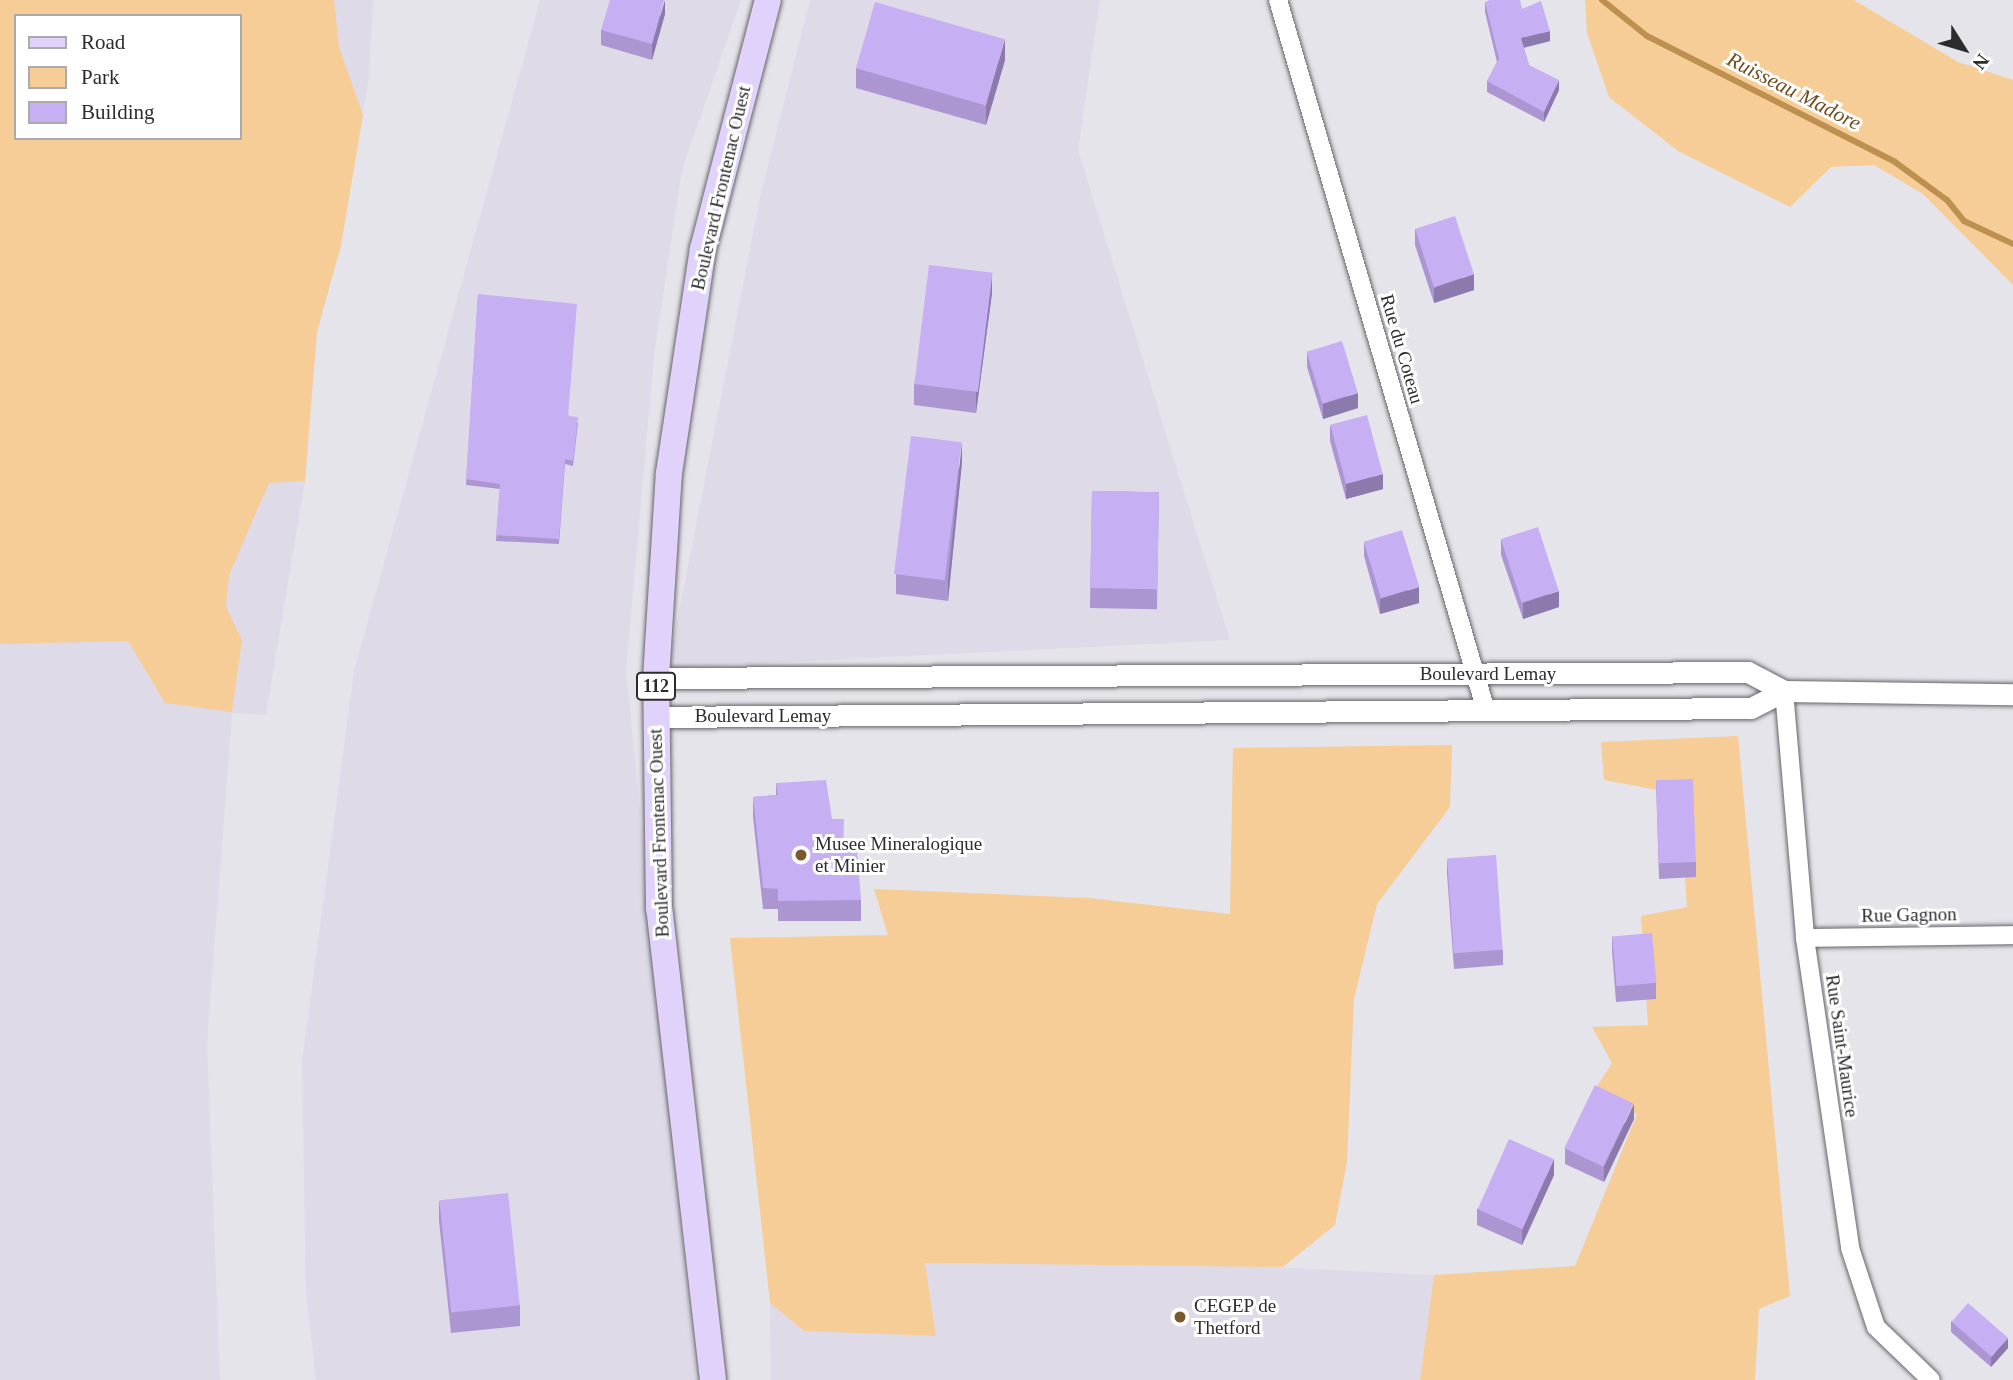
<!DOCTYPE html>
<html>
<head>
<meta charset="utf-8">
<style>
  body { margin:0 }
  #map { position:relative; width:2013px; height:1380px; overflow:hidden; background:#e5e4ea; font-family:"Times New Roman",serif }
  div>[style] { position:absolute }
  .built>* { inset:0; background:#dedae8 }
  .green>* { inset:0; background:#f6cd97 }
  .stream>* { height:6px; margin:-3px; padding:0 3px; transform-origin:3px; border-radius:3px; background:#be904f }
  .roads { filter:drop-shadow(0 0 2px #67656b) drop-shadow(0 0 2px #67656b) }
  .minor>* { height:18px; margin:-9px; padding:0 9px; transform-origin:9px; border-radius:9px; background:#fff }
  .tertiary>* { height:21px; margin:-10.5px; padding:0 10.5px; transform-origin:10.5px; border-radius:10.5px; background:#fff }
  .primary>* { height:26px; margin:-13px; padding:0 13px; transform-origin:13px; border-radius:13px; background:#e0d2fa }
  .wall>* { inset:0; background:#ab96d2; transform-origin:0 0 }
  .shaded-wall>* { inset:0; background:#8b7aab }
  .building>* { inset:0; background:#c7aff4; transform-origin:0 0 }
  .dots>* { width:19px; height:19px; translate:-50% -50%; box-sizing:border-box; border:4px solid #fff; border-radius:50% }
  span { translate:-50% -50%; white-space:nowrap; text-align:center; line-height:1.15; -webkit-text-stroke:6px #fff; paint-order:stroke }
  .shield-label span { padding:2px 5px; background:#fff; border:2px solid; border-radius:5px; -webkit-text-stroke-width:0 }
  .shield-label { font-size:18px; color:#2c2c2e; font-weight:700 }
  .street-label { font-size:19px; color:#2c2c2e }
  .poi-label { font-size:19px; color:#2c2c2e }
  .left { translate:0 -50%; text-align:left }
  .water-label { font-size:21px; color:#6d4d1c; font-style:italic }
  .legend { position:absolute; left:14px; top:14px; width:228px; height:126px; box-sizing:border-box; background:#fff; border:2px solid #ababab; margin:0; padding:9px 12px; list-style:none; font-size:21px; color:#2c2c2e }
  .legend li { display:flex; align-items:center; gap:14px; height:35px }
  .legend b { width:35px; border:2px solid #ababab }
  .north { position:absolute; left:1929px; top:14px; width:70px; height:70px; -webkit-text-stroke:5px #fff; paint-order:stroke; rotate:127deg; font-size:19px; font-weight:700; line-height:28px; text-align:center; color:#2c2c2e }
  .north::after { content:''; display:block; margin:auto; width:24px; height:32px; background:#2c2c2e; clip-path:polygon(50% 0,100% 100%,50% 72%,0 100%) }
</style>
</head>
<body>
<div id="map">
  <div class="built">
    <i style="clip-path:polygon(evenodd,0 0,373px 0,369px 77px,341px 245px,317px 332px,305px 481px,266px 715px,232px 713px,207px 1042px,220px 1380px,0 1380px,0 0,16px 16px,240px 16px,240px 138px,16px 138px,16px 16px)"></i>
    <i style="clip-path:polygon(540px 0,741px 0,682px 170px,654px 356px,626px 670px,696px 1380px,316px 1380px,306px 1293px,302px 1062px,354px 671px)"></i>
    <i style="clip-path:polygon(810px 0,1100px 0,1078px 150px,1230px 640px,668px 668px,761px 193px)"></i>
    <i style="clip-path:polygon(925px 1263px,1268px 1267px,1434px 1275px,1420px 1380px,771px 1380px,770px 1303px,804px 1331px,935px 1336px)"></i>
  </div>
  <div class="green">
    <i style="clip-path:polygon(evenodd,0 0,334px 0,339px 47px,363px 115px,341px 245px,317px 332px,305px 481px,269px 483px,229px 575px,226px 607px,242px 640px,232px 712px,165px 703px,128px 641px,0 644px,0 0,16px 16px,240px 16px,240px 138px,16px 138px,16px 16px)"></i>
    <i style="clip-path:polygon(1585px 0,1854px 0,1958px 62px,2013px 80px,2013px 285px,1923px 194px,1874px 165px,1831px 167px,1790px 207px,1678px 151px,1609px 97px,1587px 33px)"></i>
    <i style="clip-path:polygon(1738px 736px,1790px 1296px,1759px 1309px,1755px 1380px,1420px 1380px,1434px 1275px,1575px 1266px,1637px 1114px,1593px 1093px,1612px 1063px,1592px 1027px,1648px 1025px,1641px 916px,1687px 907px,1679px 794px,1604px 780px,1601px 742px)"></i>
    <i style="clip-path:polygon(1452px 745px,1450px 807px,1377px 904px,1354px 999px,1347px 1162px,1335px 1225px,1283px 1267px,925px 1263px,936px 1336px,804px 1331px,770px 1303px,730px 938px,888px 935px,874px 889px,1089px 898px,1230px 914px,1233px 748px)"></i>
  </div>
  <div class="stream">
    <i style="left:1602px;top:0;width:58px;rotate:38.7deg"></i>
    <i style="left:1647px;top:36px;width:278px;rotate:26.9deg"></i>
    <i style="left:1895px;top:162px;width:64px;rotate:36.2deg"></i>
    <i style="left:1947px;top:200px;width:27px;rotate:51deg"></i>
    <i style="left:1964px;top:221px;width:54px;rotate:25.1deg"></i>
  </div>
  <div class="roads">
    <div class="minor">
      <i style="left:1278px;top:0;width:741px;rotate:73.69deg"></i>
      <i style="left:1784px;top:691px;width:248px;rotate:85.1deg"></i>
      <i style="left:1805px;top:938px;width:313px;rotate:81.7deg"></i>
      <i style="left:1850px;top:1248px;width:83px;rotate:71.8deg"></i>
      <i style="left:1876px;top:1327px;width:76px;rotate:43.9deg"></i>
      <i style="left:1805px;top:938px;width:208px;rotate:-0.8deg"></i>
    </div>
    <div class="tertiary">
      <i style="left:656px;top:678px;width:1092px;rotate:-0.31deg"></i>
      <i style="left:1748px;top:672px;width:41px;rotate:27.8deg"></i>
      <i style="left:1784px;top:691px;width:229px;rotate:0.8deg"></i>
      <i style="left:656px;top:717px;width:1095px;rotate:-0.47deg"></i>
      <i style="left:1751px;top:708px;width:37px;rotate:-27deg"></i>
    </div>
    <div class="primary">
      <i style="left:713px;top:1380px;width:474px;rotate:-96.5deg"></i>
      <i style="left:659px;top:909px;width:231px;rotate:-90.7deg"></i>
      <i style="left:656px;top:678px;width:205px;rotate:-86.4deg"></i>
      <i style="left:669px;top:473px;width:227px;rotate:-81.4deg"></i>
      <i style="left:703px;top:249px;width:257px;rotate:-75.4deg"></i>
    </div>
  </div>
  <div class="wall">
    <i style="clip-path:polygon(1485px 2px,1522px 9px,1550px 41px,1524px 48px,1529px 65px,1559px 90px,1544px 122px,1487px 92px,1487px 81px,1497px 62px,1485px 12px)"></i>
    <i style="clip-path:polygon(665px 14px,652px 60px,601px 45px,601px 30px)"></i>
    <i style="clip-path:polygon(1005px 60px,986px 125px,856px 88px,856px 68px)"></i>
    <i style="clip-path:polygon(1415px 229px,1474px 290px,1434px 303px,1415px 245px)"></i>
    <i style="clip-path:polygon(992px 293px,976px 413px,914px 405px,914px 384px)"></i>
    <i style="clip-path:polygon(478px 294px,569px 416px,578px 423px,573px 466px,565px 464px,559px 544px,496px 541px,500px 489px,466px 485px)"></i>
    <i style="clip-path:polygon(1307px 352px,1358px 408px,1323px 419px,1307px 367px)"></i>
    <i style="clip-path:polygon(1330px 425px,1383px 489px,1346px 499px,1330px 441px)"></i>
    <i style="clip-path:polygon(962px 462px,948px 601px,896px 594px,896px 574px)"></i>
    <i style="left:1092px;top:491px;width:67px;height:117px;rotate:1deg"></i>
    <i style="clip-path:polygon(1501px 539px,1559px 607px,1523px 619px,1501px 555px)"></i>
    <i style="clip-path:polygon(1364px 541px,1419px 603px,1380px 614px,1364px 556px)"></i>
    <i style="clip-path:polygon(1656px 781px,1696px 862px,1696px 877px,1659px 879px)"></i>
    <i style="clip-path:polygon(776px 783px,832px 819px,861px 900px,861px 921px,778px 921px,778px 909px,763px 909px,753px 817px,753px 797px,776px 795px)"></i>
    <i style="clip-path:polygon(1447px 859px,1503px 950px,1503px 965px,1454px 969px,1447px 874px)"></i>
    <i style="clip-path:polygon(1612px 936px,1656px 983px,1656px 999px,1616px 1002px,1612px 951px)"></i>
    <i style="clip-path:polygon(1634px 1119px,1604px 1182px,1565px 1164px,1565px 1148px)"></i>
    <i style="clip-path:polygon(1554px 1175px,1522px 1245px,1477px 1225px,1477px 1209px)"></i>
    <i style="clip-path:polygon(439px 1201px,520px 1305px,520px 1326px,451px 1333px,439px 1221px)"></i>
    <i style="clip-path:polygon(1951px 1321px,2008px 1348px,1991px 1367px,1951px 1332px)"></i>
  </div>
  <div class="shaded-wall">
    <i style="clip-path:polygon(665px 0,665px 14px,652px 60px,652px 44px)"></i>
    <i style="clip-path:polygon(1550px 31px,1550px 41px,1521px 48px,1521px 38px)"></i>
    <i style="clip-path:polygon(1005px 39px,1005px 60px,986px 125px,986px 105px)"></i>
    <i style="clip-path:polygon(1559px 80px,1559px 90px,1544px 122px,1544px 112px)"></i>
    <i style="clip-path:polygon(992px 273px,992px 293px,976px 413px,976px 392px)"></i>
    <i style="clip-path:polygon(1474px 274px,1474px 290px,1434px 303px,1434px 288px)"></i>
    <i style="clip-path:polygon(1358px 393px,1358px 408px,1323px 419px,1323px 404px)"></i>
    <i style="clip-path:polygon(962px 442px,962px 462px,948px 601px,948px 580px)"></i>
    <i style="clip-path:polygon(1383px 474px,1383px 489px,1346px 499px,1346px 484px)"></i>
    <i style="clip-path:polygon(1419px 587px,1419px 603px,1380px 614px,1380px 599px)"></i>
    <i style="clip-path:polygon(1559px 591px,1559px 607px,1523px 619px,1523px 603px)"></i>
    <i style="clip-path:polygon(1634px 1104px,1634px 1119px,1604px 1182px,1604px 1167px)"></i>
    <i style="clip-path:polygon(1554px 1159px,1554px 1175px,1522px 1245px,1522px 1230px)"></i>
    <i style="clip-path:polygon(2008px 1338px,2008px 1348px,1991px 1367px,1991px 1357px)"></i>
  </div>
  <div class="building">
    <i style="clip-path:polygon(610px 0,664px 0,652px 44px,601px 30px)"></i>
    <i style="clip-path:polygon(1490px 0,1520px 0,1522px 9px,1541px 1px,1550px 31px,1521px 38px,1529px 65px,1559px 80px,1544px 112px,1487px 81px,1499px 59px,1485px 2px)"></i>
    <i style="left:875px;top:2px;width:135px;height:69px;rotate:16deg"></i>
    <i style="left:1455px;top:216px;width:61px;height:42px;rotate:72deg"></i>
    <i style="left:929px;top:265px;width:64px;height:120px;rotate:7deg"></i>
    <i style="clip-path:polygon(478px 294px,577px 304px,568px 416px,578px 417px,573px 461px,565px 459px,559px 539px,496px 535px,500px 484px,466px 479px)"></i>
    <i style="left:1342px;top:341px;width:54px;height:37px;rotate:73deg"></i>
    <i style="left:1367px;top:415px;width:61px;height:38px;rotate:75deg"></i>
    <i style="left:911px;top:436px;width:51px;height:139px;rotate:7deg"></i>
    <i style="left:1092px;top:491px;width:67px;height:97px;rotate:1deg"></i>
    <i style="left:1538px;top:527px;width:67px;height:39px;rotate:72deg"></i>
    <i style="left:1402px;top:530px;width:59px;height:40px;rotate:73deg"></i>
    <i style="left:1693px;top:779px;width:83px;height:37px;rotate:88deg"></i>
    <i style="clip-path:polygon(826px 780px,832px 819px,844px 819px,843px 852px,857px 850px,861px 900px,778px 901px,778px 889px,763px 888px,753px 797px,778px 795px,776px 783px)"></i>
    <i style="left:1496px;top:855px;width:95px;height:49px;rotate:86deg"></i>
    <i style="left:1652px;top:933px;width:50px;height:40px;rotate:85deg"></i>
    <i style="left:1595px;top:1085px;width:43px;height:70px;rotate:26deg"></i>
    <i style="left:1509px;top:1139px;width:49px;height:77px;rotate:24deg"></i>
    <i style="left:508px;top:1193px;width:113px;height:69px;rotate:84deg"></i>
    <i style="left:1968px;top:1303px;width:53px;height:25px;rotate:41deg"></i>
  </div>
  <div class="dots">
    <i style="left:801px;top:855px;background:#795a2f"></i>
    <i style="left:1180px;top:1317px;background:#795a2f"></i>
  </div>
  <div class="shield-label">
    <span style="left:656px;top:686px">112</span>
  </div>
  <div class="street-label">
    <span style="left:721px;top:188px;rotate:-77deg">Boulevard Frontenac Ouest</span>
    <span style="left:1402px;top:349px;rotate:74deg">Rue du Coteau</span>
    <span style="left:1488px;top:674px">Boulevard Lemay</span>
    <span style="left:763px;top:716px">Boulevard Lemay</span>
    <span style="left:659px;top:833px;rotate:-92deg">Boulevard Frontenac Ouest</span>
    <span style="left:1909px;top:915px;rotate:-1deg">Rue Gagnon</span>
    <span style="left:1842px;top:1046px;rotate:82deg">Rue Saint-Maurice</span>
  </div>
  <div class="poi-label">
    <span class="left" style="left:815px;top:855px">Musee Mineralogique<br>et Minier</span>
    <span class="left" style="left:1194px;top:1317px">CEGEP de<br>Thetford</span>
  </div>
  <div class="water-label">
    <span style="left:1794px;top:91px;rotate:27deg">Ruisseau Madore</span>
  </div>
  <ul class="legend">
  <li><b style="height:9px;background:#e0d2fa"></b>Road</li>
  <li><b style="height:19px;background:#f6cd97"></b>Park</li>
  <li><b style="height:19px;background:#c7aff4"></b>Building</li>
  </ul>
  <div class="north">N</div>
</div>
</body>
</html>
